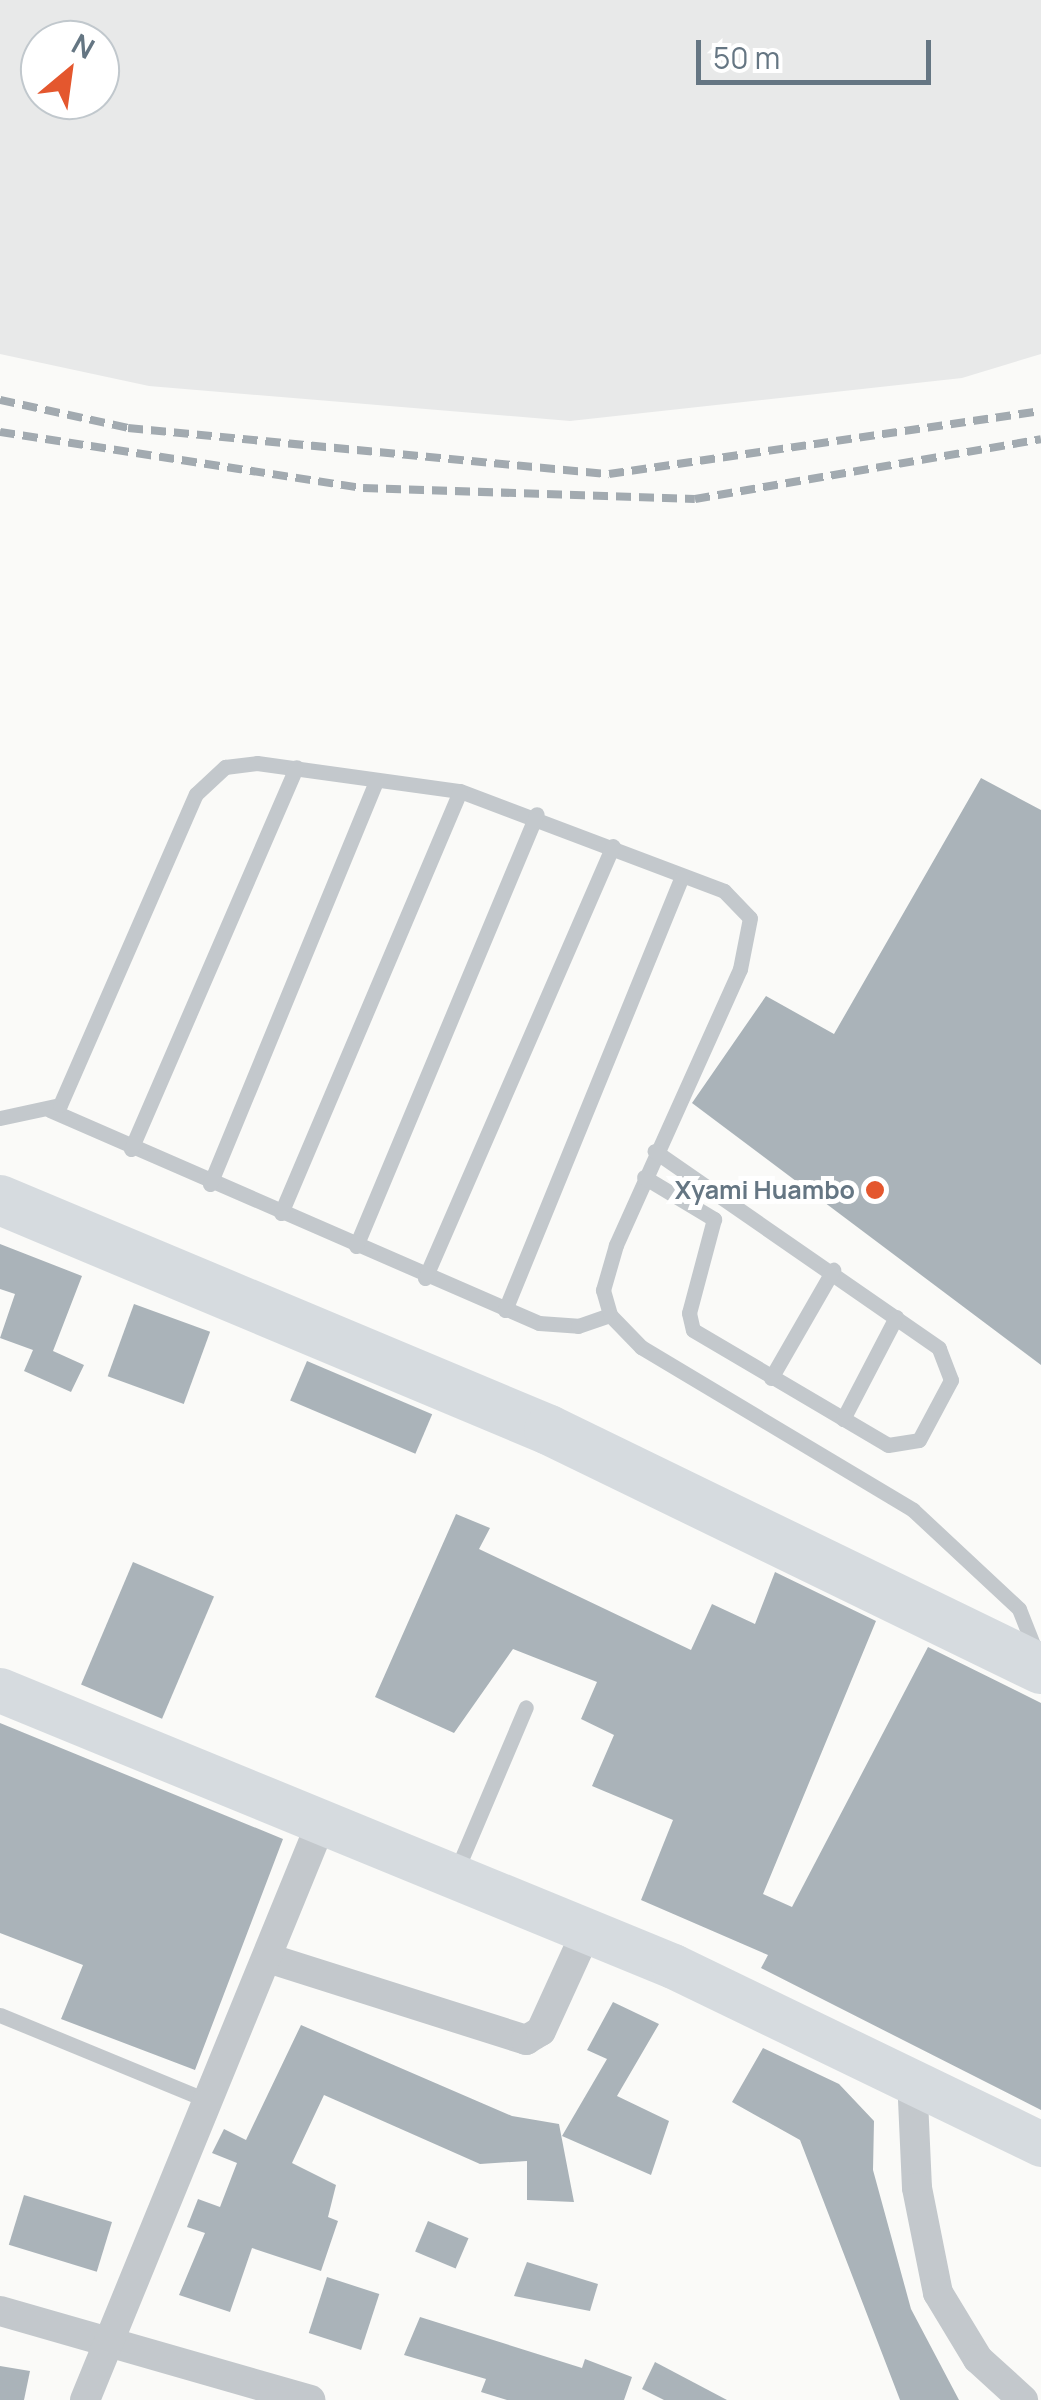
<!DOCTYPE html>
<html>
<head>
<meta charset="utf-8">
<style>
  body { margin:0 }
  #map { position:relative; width:1041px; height:2400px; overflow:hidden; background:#fafaf8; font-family:Manrope,sans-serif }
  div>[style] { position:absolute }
  .built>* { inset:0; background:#e8e9e9 }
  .building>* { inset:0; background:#aab3b9; transform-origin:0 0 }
  .lane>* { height:15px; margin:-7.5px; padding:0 7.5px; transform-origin:7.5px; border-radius:7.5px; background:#c3c8cc }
  .street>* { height:30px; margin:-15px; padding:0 15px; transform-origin:15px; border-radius:15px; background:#c3c8cc }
  .secondary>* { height:45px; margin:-22.5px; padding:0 22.5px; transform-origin:22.5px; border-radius:22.5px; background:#d6dbdf }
  .primary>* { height:50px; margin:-25px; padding:0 25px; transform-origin:25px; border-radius:25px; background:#d6dbdf }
  .rail>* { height:8px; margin-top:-4px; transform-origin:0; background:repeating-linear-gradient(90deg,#a2aab0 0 15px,transparent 0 23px) }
  .dots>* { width:28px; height:28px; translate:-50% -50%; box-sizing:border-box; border:5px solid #fff; border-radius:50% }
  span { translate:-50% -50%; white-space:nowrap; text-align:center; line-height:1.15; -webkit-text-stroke:10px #fff; paint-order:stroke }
  .poi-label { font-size:25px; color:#657683; font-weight:700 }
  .right { translate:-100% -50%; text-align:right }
  .north { position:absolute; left:20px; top:20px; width:100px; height:100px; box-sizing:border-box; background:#fff; border:2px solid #c1c8cd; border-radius:50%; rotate:29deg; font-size:28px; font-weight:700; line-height:40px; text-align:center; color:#657683 }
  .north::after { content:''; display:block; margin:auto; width:35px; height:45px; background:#e4572e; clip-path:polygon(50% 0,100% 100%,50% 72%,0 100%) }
  .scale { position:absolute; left:696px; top:40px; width:235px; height:45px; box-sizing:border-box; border:5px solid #657683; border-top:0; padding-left:12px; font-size:30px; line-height:35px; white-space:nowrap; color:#657683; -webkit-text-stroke:8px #fff; paint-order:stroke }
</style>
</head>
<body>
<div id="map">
  <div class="built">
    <i style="clip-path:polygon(evenodd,0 0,1041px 0,1041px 354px,962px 378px,570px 421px,149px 386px,0 354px,0 0,40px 40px,100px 40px,100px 100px,40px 100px,40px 40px)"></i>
  </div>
  <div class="building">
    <i style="clip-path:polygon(981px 778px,1041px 810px,1041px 1365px,692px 1103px,766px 996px,834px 1034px)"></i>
    <i style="clip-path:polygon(0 1244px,82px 1276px,53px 1351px,84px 1365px,71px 1392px,24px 1371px,33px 1350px,0 1338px,15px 1294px,0 1289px)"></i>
    <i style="left:134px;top:1304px;width:81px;height:77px;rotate:20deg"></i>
    <i style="left:307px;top:1361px;width:136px;height:43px;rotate:23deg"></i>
    <i style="clip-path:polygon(456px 1514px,490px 1528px,479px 1549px,691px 1650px,712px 1604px,755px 1624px,775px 1572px,876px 1621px,763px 1894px,792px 1907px,928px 1647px,1041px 1703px,1041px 2110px,761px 1968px,768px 1955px,641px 1900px,673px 1820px,592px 1786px,614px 1735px,581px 1719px,597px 1682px,513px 1649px,454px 1733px,375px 1697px)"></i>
    <i style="left:133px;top:1562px;width:88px;height:133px;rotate:23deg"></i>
    <i style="clip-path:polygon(0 1723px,283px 1839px,195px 2070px,61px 2019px,83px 1965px,0 1933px)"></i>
    <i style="clip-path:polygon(613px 2002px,659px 2024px,617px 2096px,669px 2121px,651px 2175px,562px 2136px,607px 2059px,587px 2050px)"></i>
    <i style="clip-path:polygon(301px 2025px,512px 2116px,559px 2124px,574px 2202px,527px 2200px,527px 2161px,480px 2164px,324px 2095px,292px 2163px,336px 2185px,328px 2217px,338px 2221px,321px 2271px,252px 2248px,230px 2312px,179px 2295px,205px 2233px,187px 2227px,198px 2199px,220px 2207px,237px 2163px,212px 2153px,224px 2129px,246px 2140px)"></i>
    <i style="clip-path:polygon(763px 2048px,839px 2084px,874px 2121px,873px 2170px,911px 2309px,959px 2400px,900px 2400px,800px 2140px,732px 2102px)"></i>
    <i style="left:24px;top:2195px;width:92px;height:52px;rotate:17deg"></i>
    <i style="left:428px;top:2221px;width:44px;height:33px;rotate:23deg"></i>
    <i style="clip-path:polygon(527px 2262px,598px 2284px,590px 2311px,514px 2296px)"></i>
    <i style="left:327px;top:2277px;width:55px;height:59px;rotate:18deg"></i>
    <i style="clip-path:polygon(420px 2317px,582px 2368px,585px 2359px,632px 2377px,624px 2400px,507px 2400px,481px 2392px,486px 2379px,404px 2355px)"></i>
    <i style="clip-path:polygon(655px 2362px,727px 2400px,664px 2400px,642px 2389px)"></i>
    <i style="clip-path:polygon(0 2366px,30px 2371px,24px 2400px,0 2400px)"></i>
  </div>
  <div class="lane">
    <i style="left:50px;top:1110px;width:533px;rotate:23.54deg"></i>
    <i style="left:539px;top:1323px;width:39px;rotate:4deg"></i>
    <i style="left:578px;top:1326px;width:34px;rotate:-19deg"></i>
    <i style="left:0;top:1118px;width:61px;rotate:-12.2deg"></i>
    <i style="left:60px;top:1105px;width:339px;rotate:-66.4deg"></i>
    <i style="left:196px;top:794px;width:40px;rotate:-43deg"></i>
    <i style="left:225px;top:767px;width:32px;rotate:-7deg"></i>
    <i style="left:257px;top:763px;width:205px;rotate:7.9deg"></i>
    <i style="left:460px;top:791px;width:282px;rotate:20.7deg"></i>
    <i style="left:724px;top:891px;width:37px;rotate:46deg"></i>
    <i style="left:750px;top:918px;width:52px;rotate:101.1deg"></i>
    <i style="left:740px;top:969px;width:303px;rotate:114.2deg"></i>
    <i style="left:616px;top:1245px;width:47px;rotate:106.1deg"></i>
    <i style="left:603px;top:1290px;width:26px;rotate:74deg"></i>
    <i style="left:610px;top:1315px;width:45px;rotate:45.9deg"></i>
    <i style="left:641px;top:1347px;width:317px;rotate:30.9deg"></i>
    <i style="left:913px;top:1510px;width:145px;rotate:43deg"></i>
    <i style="left:1019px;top:1609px;width:46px;rotate:68.4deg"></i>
    <i style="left:131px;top:1149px;width:416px;rotate:-66.6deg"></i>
    <i style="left:644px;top:1177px;width:82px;rotate:31deg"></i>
    <i style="left:714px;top:1219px;width:97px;rotate:104.9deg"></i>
    <i style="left:689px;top:1313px;width:17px;rotate:77deg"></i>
    <i style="left:693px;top:1330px;width:226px;rotate:30.5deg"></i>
    <i style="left:888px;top:1445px;width:31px;rotate:-9deg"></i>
    <i style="left:919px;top:1440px;width:68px;rotate:-61.9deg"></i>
    <i style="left:951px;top:1380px;width:34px;rotate:-111deg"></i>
    <i style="left:939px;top:1348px;width:346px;rotate:-145.3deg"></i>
    <i style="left:210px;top:1184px;width:435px;rotate:-67.6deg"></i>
    <i style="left:281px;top:1213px;width:458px;rotate:-67deg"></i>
    <i style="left:356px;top:1246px;width:468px;rotate:-67.3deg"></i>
    <i style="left:425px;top:1278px;width:471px;rotate:-66.5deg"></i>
    <i style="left:505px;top:1310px;width:468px;rotate:-67.8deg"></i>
    <i style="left:771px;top:1378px;width:125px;rotate:-60.1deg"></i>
    <i style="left:843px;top:1419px;width:115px;rotate:-62.5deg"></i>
    <i style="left:455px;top:1874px;width:181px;rotate:-67deg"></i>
    <i style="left:0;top:2015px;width:226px;rotate:22.4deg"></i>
  </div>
  <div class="street">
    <i style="left:271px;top:1959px;width:268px;rotate:17.6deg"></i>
    <i style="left:526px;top:2040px;width:17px;rotate:-31deg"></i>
    <i style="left:541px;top:2031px;width:111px;rotate:-65.5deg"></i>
    <i style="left:912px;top:2078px;width:110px;rotate:87.4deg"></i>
    <i style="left:917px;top:2188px;width:107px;rotate:78.7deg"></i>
    <i style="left:938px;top:2293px;width:77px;rotate:58.8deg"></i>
    <i style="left:978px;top:2359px;width:61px;rotate:42.3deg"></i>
    <i style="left:0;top:2311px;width:323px;rotate:16deg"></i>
    <i style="left:85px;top:2400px;width:620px;rotate:-67.74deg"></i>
  </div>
  <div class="secondary">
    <i style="left:0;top:1690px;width:727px;rotate:22.3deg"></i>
    <i style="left:673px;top:1966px;width:409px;rotate:25.8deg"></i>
  </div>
  <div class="primary">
    <i style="left:0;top:1200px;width:595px;rotate:22.73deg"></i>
    <i style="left:549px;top:1430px;width:547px;rotate:25.91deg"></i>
  </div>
  <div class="rail">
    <i style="left:0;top:400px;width:131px;rotate:12.3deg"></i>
    <i style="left:128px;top:428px;width:483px;rotate:5.5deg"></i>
    <i style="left:609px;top:474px;width:437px;rotate:-8.3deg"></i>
    <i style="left:0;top:432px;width:367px;rotate:8.8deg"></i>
    <i style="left:363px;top:488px;width:332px;rotate:1.9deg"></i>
    <i style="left:695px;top:499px;width:351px;rotate:-9.8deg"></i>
  </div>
  <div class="dots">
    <i style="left:875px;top:1190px;background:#e4572e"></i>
  </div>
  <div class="poi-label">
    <span class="right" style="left:855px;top:1190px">Xyami Huambo</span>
  </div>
  <div class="north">N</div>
  <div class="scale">50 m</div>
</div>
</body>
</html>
